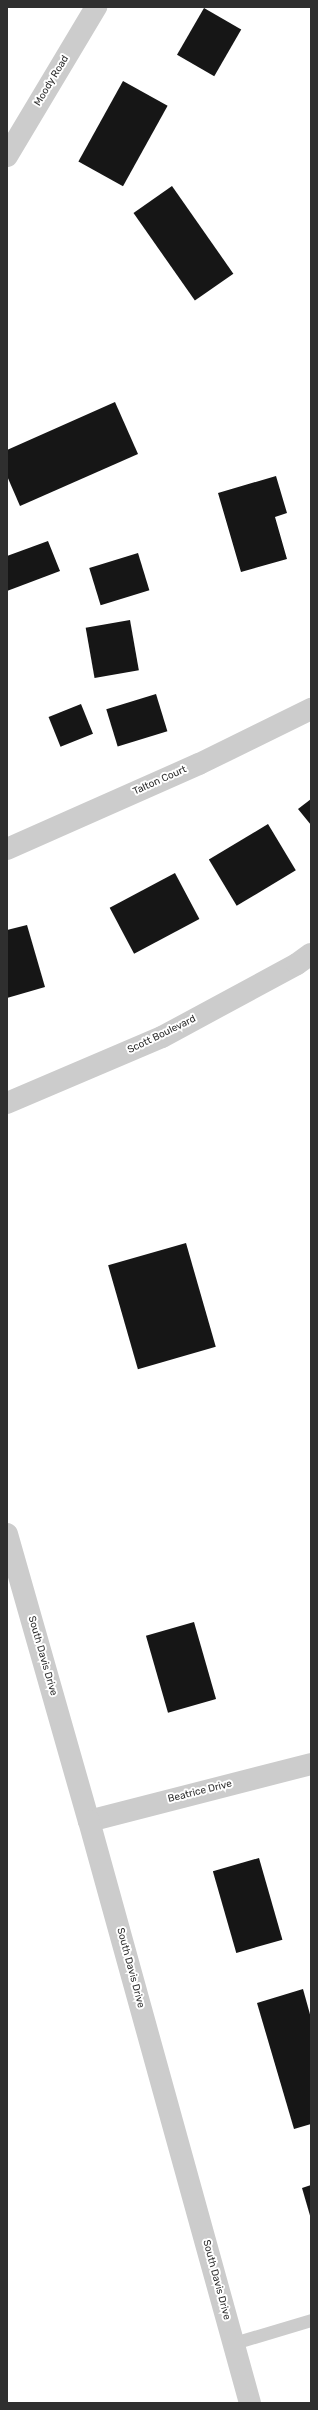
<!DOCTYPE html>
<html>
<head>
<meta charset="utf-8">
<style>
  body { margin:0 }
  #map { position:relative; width:318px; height:2410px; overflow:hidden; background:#fff; font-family:Rubik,sans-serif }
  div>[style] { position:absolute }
  .building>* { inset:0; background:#161616; transform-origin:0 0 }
  .service>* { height:13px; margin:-6.5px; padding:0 6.5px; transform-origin:6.5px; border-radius:6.5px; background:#ccc }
  .minor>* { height:22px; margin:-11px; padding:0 11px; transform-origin:11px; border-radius:11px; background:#ccc }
  .tertiary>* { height:22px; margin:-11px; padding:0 11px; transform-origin:11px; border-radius:11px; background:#ccc }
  span { translate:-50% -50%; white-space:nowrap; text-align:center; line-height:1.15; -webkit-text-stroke:4px #fff; paint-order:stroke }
  .street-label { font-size:10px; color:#2f2f2f }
  .frame { position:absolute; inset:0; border:8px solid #2f2f2f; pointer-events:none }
</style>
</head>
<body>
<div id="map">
  <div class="building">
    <i style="left:204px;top:8px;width:43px;height:54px;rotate:30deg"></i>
    <i style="left:123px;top:81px;width:51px;height:92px;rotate:29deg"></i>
    <i style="left:172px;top:186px;width:107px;height:47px;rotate:55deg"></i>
    <i style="clip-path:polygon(115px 402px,138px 454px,20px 506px,7px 476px,7px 450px)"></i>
    <i style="clip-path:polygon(276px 476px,287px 513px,275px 517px,287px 559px,241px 572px,218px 493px)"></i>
    <i style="clip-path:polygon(48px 541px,60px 571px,7px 591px,7px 556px)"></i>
    <i style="left:138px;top:553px;width:39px;height:51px;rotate:73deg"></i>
    <i style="left:130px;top:620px;width:51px;height:45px;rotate:80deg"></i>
    <i style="left:156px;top:694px;width:39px;height:52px;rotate:73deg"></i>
    <i style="left:81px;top:704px;width:32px;height:35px;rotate:68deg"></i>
    <i style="clip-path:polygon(311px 799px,311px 825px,298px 809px)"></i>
    <i style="left:268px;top:824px;width:54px;height:69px;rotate:59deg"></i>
    <i style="left:175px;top:873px;width:52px;height:74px;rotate:62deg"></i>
    <i style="clip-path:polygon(27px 925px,45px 987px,7px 998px,7px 930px)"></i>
    <i style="left:186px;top:1243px;width:108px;height:81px;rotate:74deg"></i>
    <i style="left:194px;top:1622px;width:80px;height:50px;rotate:74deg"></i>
    <i style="left:259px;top:1858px;width:85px;height:48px;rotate:74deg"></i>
    <i style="clip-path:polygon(303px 1989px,311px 2018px,311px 2124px,294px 2129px,257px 2003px)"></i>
    <i style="clip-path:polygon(311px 2185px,311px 2219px,302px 2188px)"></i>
  </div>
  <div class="service">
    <i style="left:234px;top:2343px;width:80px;rotate:-16.6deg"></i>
  </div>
  <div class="minor">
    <i style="left:7px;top:849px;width:210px;rotate:-23.9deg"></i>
    <i style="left:199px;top:764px;width:125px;rotate:-26.2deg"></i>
    <i style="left:7px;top:1103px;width:168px;rotate:-23.1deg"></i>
    <i style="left:162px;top:1037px;width:153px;rotate:-28.4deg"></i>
    <i style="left:297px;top:964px;width:17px;rotate:-36deg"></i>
    <i style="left:89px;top:1821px;width:229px;rotate:-14.4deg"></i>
  </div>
  <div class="tertiary">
    <i style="left:7px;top:156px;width:174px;rotate:-59.1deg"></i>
    <i style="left:7px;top:1534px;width:298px;rotate:74.1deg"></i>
    <i style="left:89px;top:1821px;width:604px;rotate:74.54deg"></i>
  </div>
  <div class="street-label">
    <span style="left:52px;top:81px;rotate:-59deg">Moody Road</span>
    <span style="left:160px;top:781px;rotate:-24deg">Talton Court</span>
    <span style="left:162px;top:1035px;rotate:-26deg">Scott Boulevard</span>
    <span style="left:42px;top:1656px;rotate:74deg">South Davis Drive</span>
    <span style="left:200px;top:1792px;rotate:-14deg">Beatrice Drive</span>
    <span style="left:130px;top:1968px;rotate:75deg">South Davis Drive</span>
    <span style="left:216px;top:2280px;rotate:75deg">South Davis Drive</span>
  </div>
  <div class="frame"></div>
</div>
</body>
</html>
